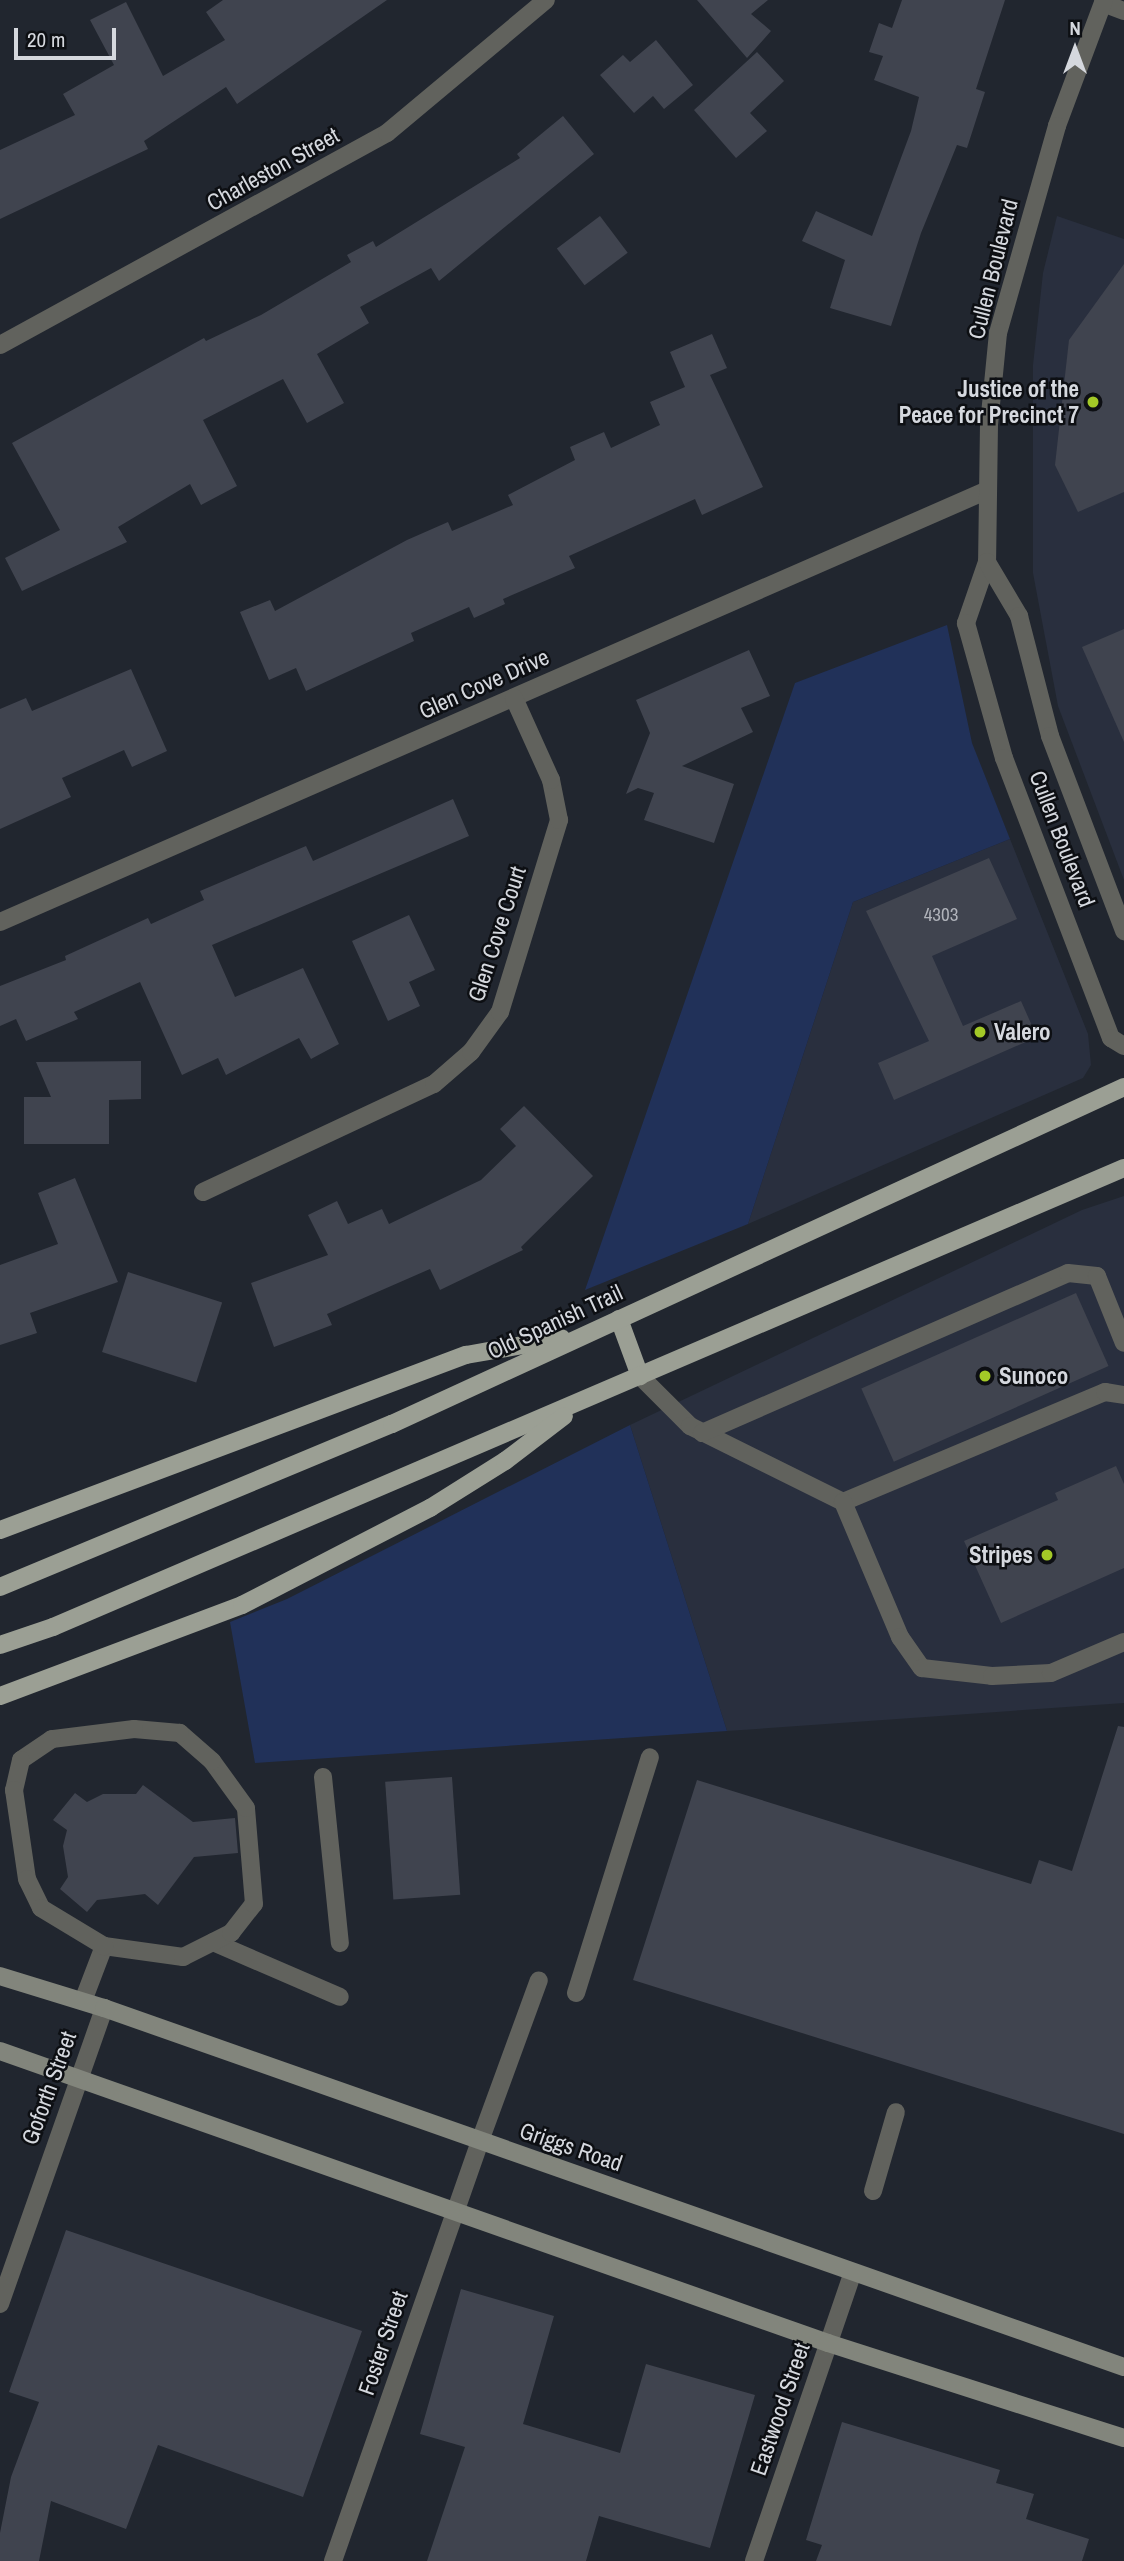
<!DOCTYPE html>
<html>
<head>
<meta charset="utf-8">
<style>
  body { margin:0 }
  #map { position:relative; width:1124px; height:2561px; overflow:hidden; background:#21262f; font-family:"Archivo Narrow",sans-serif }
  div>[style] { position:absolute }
  .built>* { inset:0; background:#292f3e }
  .green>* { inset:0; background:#213159 }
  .building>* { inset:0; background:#40444f; transform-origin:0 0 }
  .service>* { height:18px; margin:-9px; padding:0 9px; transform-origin:9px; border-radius:9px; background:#61625d }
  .minor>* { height:18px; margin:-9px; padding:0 9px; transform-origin:9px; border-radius:9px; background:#61625d }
  .tertiary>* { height:18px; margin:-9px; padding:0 9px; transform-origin:9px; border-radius:9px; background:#61625d }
  .secondary>* { height:18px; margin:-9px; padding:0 9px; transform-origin:9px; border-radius:9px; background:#82857c }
  .primary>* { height:18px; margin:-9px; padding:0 9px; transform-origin:9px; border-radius:9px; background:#9b9f94 }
  .dots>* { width:19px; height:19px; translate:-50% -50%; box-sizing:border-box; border:4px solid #0d0f13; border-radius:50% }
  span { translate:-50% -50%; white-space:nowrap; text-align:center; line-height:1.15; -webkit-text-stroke:5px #0d0f13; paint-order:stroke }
  .number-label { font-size:19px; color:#b0b3ba }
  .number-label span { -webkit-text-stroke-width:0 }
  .street-label { font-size:23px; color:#d5d8de }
  .poi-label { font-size:23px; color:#d5d8de; font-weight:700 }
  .right { translate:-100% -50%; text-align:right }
  .left { translate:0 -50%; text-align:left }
  .north { position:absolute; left:1040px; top:14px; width:70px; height:70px; -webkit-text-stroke:5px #0d0f13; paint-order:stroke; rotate:0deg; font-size:19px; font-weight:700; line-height:28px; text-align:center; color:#d5d8de }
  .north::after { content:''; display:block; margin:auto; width:24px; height:32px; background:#d5d8de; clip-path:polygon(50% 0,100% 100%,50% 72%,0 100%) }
  .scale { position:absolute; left:14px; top:28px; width:102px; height:32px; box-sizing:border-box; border:4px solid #d5d8de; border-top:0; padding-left:9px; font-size:21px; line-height:24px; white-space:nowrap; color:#d5d8de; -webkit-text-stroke:5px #0d0f13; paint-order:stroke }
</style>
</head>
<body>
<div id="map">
  <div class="built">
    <i style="clip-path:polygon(1057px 216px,1124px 239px,1124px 880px,1058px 706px,1033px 573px,1033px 365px,1043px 273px)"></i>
    <i style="clip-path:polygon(1010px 839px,1088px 1034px,1091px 1065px,1083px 1078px,748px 1224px,853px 902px)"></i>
    <i style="clip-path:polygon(1124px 1196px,1124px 1703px,727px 1731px,630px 1425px,1082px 1210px)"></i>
  </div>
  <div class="green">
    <i style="clip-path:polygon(947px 625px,972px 743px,1010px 839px,853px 902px,748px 1224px,585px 1290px,795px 683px)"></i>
    <i style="clip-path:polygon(630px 1425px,727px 1731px,255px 1763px,230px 1622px,287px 1599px)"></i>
  </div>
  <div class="building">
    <i style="clip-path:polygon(223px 0,387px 0,237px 104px,226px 87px,144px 141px,148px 149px,0 219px,0 150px,75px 115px,63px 94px,114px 65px,90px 20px,126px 2px,163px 76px,225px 40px,206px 12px)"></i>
    <i style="clip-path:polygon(697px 0,768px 0,751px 14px,771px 31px,747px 58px)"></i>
    <i style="clip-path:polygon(902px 0,1005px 0,976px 89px,985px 92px,967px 148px,957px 145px,921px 233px,891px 326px,830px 308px,845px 260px,802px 241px,816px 211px,872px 236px,911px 131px,919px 97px,874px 80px,883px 56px,869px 52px,879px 23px,892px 28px)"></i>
    <i style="clip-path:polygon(656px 40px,693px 85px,664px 109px,653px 96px,634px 113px,600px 75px,623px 55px,630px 62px)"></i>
    <i style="clip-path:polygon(757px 52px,784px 81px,750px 113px,767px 131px,736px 158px,694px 110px)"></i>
    <i style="clip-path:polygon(563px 116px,594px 154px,439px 281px,431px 268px,360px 307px,369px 323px,317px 354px,344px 403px,307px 423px,283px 379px,203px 420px,237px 486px,201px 505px,190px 484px,118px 527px,127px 542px,22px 591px,5px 558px,60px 530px,12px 443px,204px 338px,206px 341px,261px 315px,351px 262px,347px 255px,373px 241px,376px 247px,520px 158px,517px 154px)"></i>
    <i style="left:600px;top:216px;width:46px;height:54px;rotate:53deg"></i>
    <i style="clip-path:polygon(1124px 264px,1124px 492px,1078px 512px,1055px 465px,1069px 340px)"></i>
    <i style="clip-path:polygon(712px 334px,727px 368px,710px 375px,763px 487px,702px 515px,695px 499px,569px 556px,575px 568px,503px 599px,505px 604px,474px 618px,469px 607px,411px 633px,414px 641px,306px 691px,296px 668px,269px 680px,240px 612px,270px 600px,275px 611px,407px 540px,448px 522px,452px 531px,513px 505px,508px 495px,575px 460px,570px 447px,604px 432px,611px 448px,660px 425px,650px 402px,685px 387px,670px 352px)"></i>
    <i style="clip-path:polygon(1124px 629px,1124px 742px,1082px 647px)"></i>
    <i style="clip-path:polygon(749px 650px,770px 696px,741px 708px,753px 732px,682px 766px,734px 784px,714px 843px,644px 820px,654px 793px,638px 788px,626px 794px,650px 733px,636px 700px)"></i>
    <i style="clip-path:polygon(131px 669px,167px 751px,132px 767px,124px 750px,62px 778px,71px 797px,0 829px,0 709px,26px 698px,32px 711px)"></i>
    <i style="clip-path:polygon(453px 799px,469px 836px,212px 945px,235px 997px,303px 968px,339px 1044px,311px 1059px,299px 1038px,226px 1075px,218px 1058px,182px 1075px,140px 982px,74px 1012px,78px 1019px,26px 1041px,16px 1019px,0 1026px,0 986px,66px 960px,65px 956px,148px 918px,151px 924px,204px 900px,200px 891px,306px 846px,313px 861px)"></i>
    <i style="clip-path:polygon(989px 858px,1017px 919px,932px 956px,963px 1026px,1021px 1001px,1037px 1037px,894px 1100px,878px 1063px,929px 1041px,866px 911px)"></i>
    <i style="clip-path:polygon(409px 915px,435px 970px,409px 982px,420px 1006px,388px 1021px,352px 941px)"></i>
    <i style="clip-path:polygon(141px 1061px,141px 1099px,109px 1100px,109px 1144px,24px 1144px,24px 1097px,51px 1097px,36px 1062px)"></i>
    <i style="clip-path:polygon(524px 1106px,593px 1176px,521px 1247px,523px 1250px,440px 1290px,430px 1269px,327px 1314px,332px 1325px,274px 1347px,251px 1283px,328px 1255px,308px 1215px,337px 1201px,348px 1224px,382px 1209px,389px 1224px,481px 1180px,516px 1146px,500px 1129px)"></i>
    <i style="clip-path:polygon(75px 1178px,118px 1282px,30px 1313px,37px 1333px,0 1345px,0 1265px,58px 1244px,38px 1193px)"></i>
    <i style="left:128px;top:1272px;width:99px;height:84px;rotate:18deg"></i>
    <i style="left:1076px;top:1293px;width:80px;height:235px;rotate:66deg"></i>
    <i style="clip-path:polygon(1116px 1466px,1124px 1484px,1124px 1568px,1001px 1623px,964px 1541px,1058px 1500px,1055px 1493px)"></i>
    <i style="clip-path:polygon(1118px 1726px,1124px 1727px,1124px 2134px,633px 1980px,697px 1780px,1031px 1884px,1039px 1860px,1072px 1871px)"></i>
    <i style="left:452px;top:1777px;width:118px;height:67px;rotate:86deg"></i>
    <i style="clip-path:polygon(143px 1785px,193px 1822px,235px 1818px,238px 1853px,194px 1857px,158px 1905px,145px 1894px,97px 1900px,87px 1912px,60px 1889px,68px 1877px,63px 1846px,67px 1830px,53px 1820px,75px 1793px,87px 1802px,103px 1794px,136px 1794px)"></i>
    <i style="clip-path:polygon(66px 2230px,362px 2331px,303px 2497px,158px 2445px,126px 2529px,51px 2501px,39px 2561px,0 2561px,0 2533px,11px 2477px,39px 2402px,9px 2392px)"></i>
    <i style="clip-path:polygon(461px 2289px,554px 2316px,523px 2424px,620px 2453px,646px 2364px,755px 2395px,710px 2548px,599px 2516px,586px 2561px,427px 2561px,465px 2447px,420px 2434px)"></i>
    <i style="clip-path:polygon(842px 2422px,1000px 2470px,996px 2483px,1034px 2494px,1026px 2519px,1089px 2539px,1082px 2561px,816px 2561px,822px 2545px,806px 2540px)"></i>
  </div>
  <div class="service">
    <i style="left:640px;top:1376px;width:71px;rotate:45deg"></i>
    <i style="left:690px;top:1426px;width:171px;rotate:26.4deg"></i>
    <i style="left:843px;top:1502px;width:284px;rotate:-22.8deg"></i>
    <i style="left:1105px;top:1392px;width:19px;rotate:9deg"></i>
    <i style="left:702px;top:1433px;width:399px;rotate:-23.6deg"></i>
    <i style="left:1068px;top:1273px;width:29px;rotate:6deg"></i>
    <i style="left:1097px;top:1276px;width:72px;rotate:68.1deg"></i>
    <i style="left:843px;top:1502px;width:147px;rotate:67.1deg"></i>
    <i style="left:900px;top:1637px;width:38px;rotate:55deg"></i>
    <i style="left:922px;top:1668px;width:70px;rotate:6.5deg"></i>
    <i style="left:992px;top:1676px;width:59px;rotate:-2.9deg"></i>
    <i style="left:1051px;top:1673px;width:79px;rotate:-23deg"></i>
    <i style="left:323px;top:1777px;width:167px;rotate:84.2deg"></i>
    <i style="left:213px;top:1942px;width:138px;rotate:23.4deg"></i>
    <i style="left:576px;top:1993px;width:247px;rotate:-72.6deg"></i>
    <i style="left:83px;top:2001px;width:59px;rotate:-69.1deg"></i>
    <i style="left:104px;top:1946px;width:80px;rotate:7.9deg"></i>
    <i style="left:183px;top:1957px;width:54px;rotate:-26.6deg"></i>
    <i style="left:231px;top:1933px;width:37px;rotate:-52deg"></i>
    <i style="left:254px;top:1904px;width:96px;rotate:-94.8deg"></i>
    <i style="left:246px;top:1808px;width:58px;rotate:-125.9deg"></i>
    <i style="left:212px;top:1761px;width:43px;rotate:-138.8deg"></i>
    <i style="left:180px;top:1733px;width:46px;rotate:-175deg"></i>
    <i style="left:134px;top:1729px;width:83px;rotate:173deg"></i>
    <i style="left:52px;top:1739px;width:37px;rotate:146deg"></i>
    <i style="left:21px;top:1760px;width:31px;rotate:103deg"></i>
    <i style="left:14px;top:1790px;width:90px;rotate:81.7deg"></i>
    <i style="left:27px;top:1879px;width:32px;rotate:64deg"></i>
    <i style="left:41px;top:1908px;width:74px;rotate:31.1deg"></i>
    <i style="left:480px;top:2141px;width:171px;rotate:-69.9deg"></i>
    <i style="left:873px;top:2191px;width:82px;rotate:-73.8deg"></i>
  </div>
  <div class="minor">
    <i style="left:1103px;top:3px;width:22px;rotate:21deg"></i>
    <i style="left:0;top:345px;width:441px;rotate:-28.7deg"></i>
    <i style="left:387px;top:133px;width:207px;rotate:-39.9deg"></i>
    <i style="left:0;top:922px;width:1078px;rotate:-23.62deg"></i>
    <i style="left:203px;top:1192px;width:255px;rotate:-25.1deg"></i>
    <i style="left:434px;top:1084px;width:49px;rotate:-40.9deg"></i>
    <i style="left:471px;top:1052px;width:49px;rotate:-54.1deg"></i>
    <i style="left:500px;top:1012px;width:201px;rotate:-72.9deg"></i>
    <i style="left:559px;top:820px;width:41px;rotate:-101.3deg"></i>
    <i style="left:551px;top:780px;width:90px;rotate:-114.3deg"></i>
    <i style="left:0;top:2304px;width:314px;rotate:-70.6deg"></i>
    <i style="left:333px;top:2561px;width:445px;rotate:-70.7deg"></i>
    <i style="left:754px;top:2561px;width:305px;rotate:-71.1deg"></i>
  </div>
  <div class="tertiary">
    <i style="left:1104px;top:0;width:134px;rotate:110.5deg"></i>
    <i style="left:1057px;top:126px;width:215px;rotate:105.9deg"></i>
    <i style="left:998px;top:333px;width:91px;rotate:95.6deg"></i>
    <i style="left:989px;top:424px;width:138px;rotate:90.8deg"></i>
    <i style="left:987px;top:562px;width:65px;rotate:109deg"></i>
    <i style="left:966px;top:623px;width:140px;rotate:74.3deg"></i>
    <i style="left:1004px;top:758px;width:300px;rotate:69.1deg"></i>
    <i style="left:1111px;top:1038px;width:15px;rotate:32deg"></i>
    <i style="left:987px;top:562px;width:63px;rotate:59.3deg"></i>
    <i style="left:1019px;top:616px;width:124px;rotate:75.5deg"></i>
    <i style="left:1050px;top:736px;width:209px;rotate:69.2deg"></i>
  </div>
  <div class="secondary">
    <i style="left:0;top:1976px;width:109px;rotate:17.1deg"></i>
    <i style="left:104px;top:2008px;width:1081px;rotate:19.39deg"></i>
    <i style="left:0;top:2051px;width:878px;rotate:19.43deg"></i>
    <i style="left:828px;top:2343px;width:311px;rotate:17.8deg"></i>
  </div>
  <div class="primary">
    <i style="left:619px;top:1319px;width:61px;rotate:69.8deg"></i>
    <i style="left:0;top:1530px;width:498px;rotate:-20.6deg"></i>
    <i style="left:466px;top:1355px;width:97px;rotate:-10deg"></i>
    <i style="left:0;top:1587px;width:425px;rotate:-22.6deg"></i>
    <i style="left:392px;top:1424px;width:806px;rotate:-24.72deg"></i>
    <i style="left:0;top:1645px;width:56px;rotate:-18.8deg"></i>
    <i style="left:53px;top:1627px;width:1165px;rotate:-23.2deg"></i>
    <i style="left:0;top:1696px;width:259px;rotate:-20.6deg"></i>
    <i style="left:242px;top:1605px;width:212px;rotate:-27.3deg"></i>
    <i style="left:430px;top:1508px;width:89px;rotate:-32.1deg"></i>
    <i style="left:505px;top:1461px;width:74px;rotate:-37.3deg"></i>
  </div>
  <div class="dots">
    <i style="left:1093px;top:402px;background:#a3c927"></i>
    <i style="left:980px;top:1032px;background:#a3c927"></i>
    <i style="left:985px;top:1376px;background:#a3c927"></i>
    <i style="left:1047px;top:1555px;background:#a3c927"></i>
  </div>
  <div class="number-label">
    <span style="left:941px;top:915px">4303</span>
  </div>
  <div class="street-label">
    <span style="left:273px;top:169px;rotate:-29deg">Charleston Street</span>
    <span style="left:993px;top:269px;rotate:-76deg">Cullen Boulevard</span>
    <span style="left:484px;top:684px;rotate:-24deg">Glen Cove Drive</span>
    <span style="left:1062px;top:839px;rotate:69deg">Cullen Boulevard</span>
    <span style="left:497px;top:934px;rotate:-72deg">Glen Cove Court</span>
    <span style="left:555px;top:1322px;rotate:-25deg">Old Spanish Trail</span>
    <span style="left:49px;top:2088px;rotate:-70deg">Goforth Street</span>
    <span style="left:571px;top:2147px;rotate:19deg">Griggs Road</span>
    <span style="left:383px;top:2343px;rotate:-71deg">Foster Street</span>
    <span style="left:780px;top:2409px;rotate:-71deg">Eastwood Street</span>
  </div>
  <div class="poi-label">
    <span class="right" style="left:1079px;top:402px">Justice of the<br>Peace for Precinct 7</span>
    <span class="left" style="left:994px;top:1032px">Valero</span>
    <span class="left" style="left:999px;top:1376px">Sunoco</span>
    <span class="right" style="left:1033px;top:1555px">Stripes</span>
  </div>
  <div class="north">N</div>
  <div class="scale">20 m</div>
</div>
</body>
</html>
